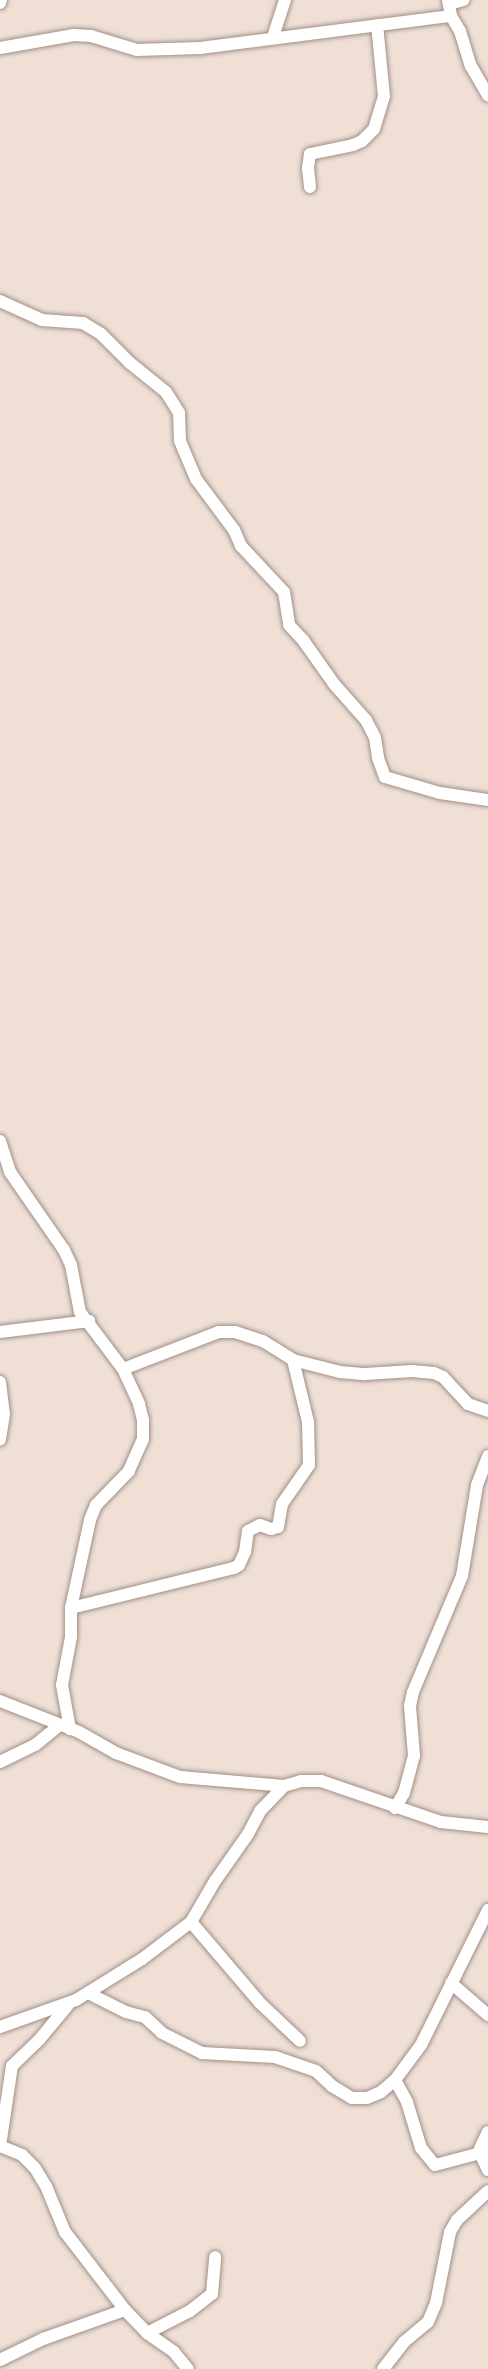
<!DOCTYPE html>
<html>
<head>
<meta charset="utf-8">
<style>
  body { margin:0 }
  #map { position:relative; width:488px; height:2369px; overflow:hidden; background:#efdfd5; font-family:Poppins,sans-serif }
  div>[style] { position:absolute }
  .roads { filter:drop-shadow(0 0 2px #9f9088) drop-shadow(0 0 2px #9f9088) }
  .minor>* { height:12px; margin:-6px; padding:0 6px; transform-origin:6px; border-radius:6px; background:#fff }
  span { translate:-50% -50%; white-space:nowrap; text-align:center; line-height:1.15; -webkit-text-stroke:6px #fcece2; paint-order:stroke }
</style>
</head>
<body>
<div id="map">
  <div class="roads">
    <div class="minor">
      <i style="left:448px;top:0;width:16px;rotate:79deg"></i>
      <i style="left:0;top:3px;width:3px;rotate:-72deg"></i>
      <i style="left:449px;top:4px;width:15px;rotate:-16deg"></i>
      <i style="left:273px;top:37px;width:39px;rotate:-72deg"></i>
      <i style="left:0;top:48px;width:75px;rotate:-10deg"></i>
      <i style="left:74px;top:35px;width:17px;rotate:3deg"></i>
      <i style="left:91px;top:36px;width:48px;rotate:16.9deg"></i>
      <i style="left:137px;top:50px;width:63px;rotate:-1.8deg"></i>
      <i style="left:200px;top:48px;width:253px;rotate:-7.3deg"></i>
      <i style="left:451px;top:16px;width:17px;rotate:59deg"></i>
      <i style="left:460px;top:31px;width:37px;rotate:73deg"></i>
      <i style="left:471px;top:66px;width:34px;rotate:60deg"></i>
      <i style="left:310px;top:187px;width:19px;rotate:-96deg"></i>
      <i style="left:308px;top:168px;width:14px;rotate:-82deg"></i>
      <i style="left:310px;top:154px;width:44px;rotate:-11.8deg"></i>
      <i style="left:353px;top:145px;width:10px;rotate:-24deg"></i>
      <i style="left:362px;top:141px;width:17px;rotate:-45deg"></i>
      <i style="left:374px;top:129px;width:34px;rotate:-73deg"></i>
      <i style="left:384px;top:96px;width:71px;rotate:-95.6deg"></i>
      <i style="left:0;top:301px;width:46px;rotate:24.3deg"></i>
      <i style="left:42px;top:320px;width:41px;rotate:4.2deg"></i>
      <i style="left:83px;top:323px;width:21px;rotate:31deg"></i>
      <i style="left:101px;top:334px;width:41px;rotate:45deg"></i>
      <i style="left:130px;top:363px;width:46px;rotate:38.9deg"></i>
      <i style="left:166px;top:392px;width:25px;rotate:58deg"></i>
      <i style="left:179px;top:413px;width:28px;rotate:88deg"></i>
      <i style="left:180px;top:441px;width:41px;rotate:67.2deg"></i>
      <i style="left:196px;top:479px;width:64px;rotate:53.3deg"></i>
      <i style="left:234px;top:530px;width:17px;rotate:66deg"></i>
      <i style="left:241px;top:546px;width:63px;rotate:46.9deg"></i>
      <i style="left:284px;top:592px;width:33px;rotate:81deg"></i>
      <i style="left:289px;top:625px;width:21px;rotate:47deg"></i>
      <i style="left:303px;top:640px;width:54px;rotate:54.8deg"></i>
      <i style="left:334px;top:684px;width:48px;rotate:48.4deg"></i>
      <i style="left:366px;top:720px;width:20px;rotate:63deg"></i>
      <i style="left:375px;top:738px;width:20px;rotate:81deg"></i>
      <i style="left:378px;top:758px;width:20px;rotate:70deg"></i>
      <i style="left:385px;top:777px;width:57px;rotate:16.2deg"></i>
      <i style="left:440px;top:793px;width:49px;rotate:8.3deg"></i>
      <i style="left:0;top:1141px;width:33px;rotate:72deg"></i>
      <i style="left:10px;top:1172px;width:95px;rotate:55.3deg"></i>
      <i style="left:64px;top:1250px;width:17px;rotate:65deg"></i>
      <i style="left:71px;top:1265px;width:48px;rotate:79.2deg"></i>
      <i style="left:80px;top:1312px;width:71px;rotate:53deg"></i>
      <i style="left:123px;top:1369px;width:38px;rotate:65deg"></i>
      <i style="left:139px;top:1404px;width:16px;rotate:76deg"></i>
      <i style="left:143px;top:1420px;width:19px;rotate:90deg"></i>
      <i style="left:143px;top:1439px;width:35px;rotate:114deg"></i>
      <i style="left:129px;top:1471px;width:47px;rotate:134.1deg"></i>
      <i style="left:96px;top:1505px;width:16px;rotate:112deg"></i>
      <i style="left:90px;top:1520px;width:90px;rotate:102.2deg"></i>
      <i style="left:71px;top:1608px;width:29px;rotate:90deg"></i>
      <i style="left:71px;top:1637px;width:49px;rotate:100.6deg"></i>
      <i style="left:62px;top:1685px;width:45px;rotate:79.7deg"></i>
      <i style="left:0;top:1332px;width:90px;rotate:-7deg"></i>
      <i style="left:123px;top:1369px;width:103px;rotate:-21.1deg"></i>
      <i style="left:219px;top:1332px;width:16px"></i>
      <i style="left:235px;top:1332px;width:29px;rotate:18deg"></i>
      <i style="left:263px;top:1341px;width:36px;rotate:32deg"></i>
      <i style="left:293px;top:1360px;width:49px;rotate:14.3deg"></i>
      <i style="left:340px;top:1372px;width:25px;rotate:5deg"></i>
      <i style="left:365px;top:1374px;width:47px;rotate:-3.7deg"></i>
      <i style="left:412px;top:1371px;width:22px;rotate:5deg"></i>
      <i style="left:434px;top:1373px;width:10px;rotate:24deg"></i>
      <i style="left:443px;top:1377px;width:37px;rotate:47deg"></i>
      <i style="left:468px;top:1404px;width:21px;rotate:19deg"></i>
      <i style="left:0;top:1382px;width:32px;rotate:83deg"></i>
      <i style="left:4px;top:1414px;width:26px;rotate:99deg"></i>
      <i style="left:71px;top:1608px;width:168px;rotate:-13.8deg"></i>
      <i style="left:234px;top:1568px;width:6px;rotate:-31deg"></i>
      <i style="left:239px;top:1565px;width:14px;rotate:-65deg"></i>
      <i style="left:245px;top:1552px;width:21px;rotate:-82deg"></i>
      <i style="left:248px;top:1531px;width:13px;rotate:-27deg"></i>
      <i style="left:260px;top:1525px;width:12px;rotate:20deg"></i>
      <i style="left:271px;top:1529px;width:7px;rotate:-16deg"></i>
      <i style="left:278px;top:1527px;width:23px;rotate:-80deg"></i>
      <i style="left:282px;top:1504px;width:47px;rotate:-55.3deg"></i>
      <i style="left:309px;top:1465px;width:43px;rotate:-91.3deg"></i>
      <i style="left:308px;top:1422px;width:64px;rotate:-103.6deg"></i>
      <i style="left:0;top:1701px;width:85px;rotate:21.4deg"></i>
      <i style="left:79px;top:1732px;width:43px;rotate:29.6deg"></i>
      <i style="left:116px;top:1753px;width:68px;rotate:20.6deg"></i>
      <i style="left:180px;top:1777px;width:104px;rotate:4.9deg"></i>
      <i style="left:0;top:1762px;width:39px;rotate:-26deg"></i>
      <i style="left:35px;top:1745px;width:32px;rotate:-39deg"></i>
      <i style="left:395px;top:1808px;width:17px;rotate:-59deg"></i>
      <i style="left:404px;top:1793px;width:38px;rotate:-75deg"></i>
      <i style="left:414px;top:1756px;width:50px;rotate:-94.6deg"></i>
      <i style="left:410px;top:1706px;width:14px;rotate:-78deg"></i>
      <i style="left:413px;top:1692px;width:126px;rotate:-67.1deg"></i>
      <i style="left:462px;top:1576px;width:92px;rotate:-80.6deg"></i>
      <i style="left:477px;top:1485px;width:31px;rotate:-69deg"></i>
      <i style="left:191px;top:1922px;width:106px;rotate:49.6deg"></i>
      <i style="left:260px;top:2003px;width:55px;rotate:43.5deg"></i>
      <i style="left:451px;top:1983px;width:49px;rotate:40.9deg"></i>
      <i style="left:88px;top:1993px;width:42px;rotate:26.6deg"></i>
      <i style="left:126px;top:2012px;width:20px;rotate:15deg"></i>
      <i style="left:145px;top:2017px;width:23px;rotate:43deg"></i>
      <i style="left:162px;top:2033px;width:45px;rotate:26.6deg"></i>
      <i style="left:202px;top:2053px;width:73px;rotate:3.1deg"></i>
      <i style="left:275px;top:2057px;width:43px;rotate:18.9deg"></i>
      <i style="left:316px;top:2071px;width:22px;rotate:43deg"></i>
      <i style="left:332px;top:2086px;width:23px;rotate:31deg"></i>
      <i style="left:352px;top:2098px;width:15px"></i>
      <i style="left:367px;top:2098px;width:15px;rotate:-23deg"></i>
      <i style="left:381px;top:2092px;width:18px;rotate:-41deg"></i>
      <i style="left:395px;top:2080px;width:44px;rotate:-53.4deg"></i>
      <i style="left:421px;top:2045px;width:151px;rotate:-63.6deg"></i>
      <i style="left:0;top:2027px;width:81px;rotate:-19.6deg"></i>
      <i style="left:76px;top:2000px;width:78px;rotate:-31.8deg"></i>
      <i style="left:142px;top:1959px;width:61px;rotate:-37.1deg"></i>
      <i style="left:191px;top:1922px;width:48px;rotate:-59.7deg"></i>
      <i style="left:215px;top:1881px;width:57px;rotate:-54.9deg"></i>
      <i style="left:248px;top:1834px;width:26px;rotate:-62deg"></i>
      <i style="left:260px;top:1811px;width:35px;rotate:-46deg"></i>
      <i style="left:284px;top:1786px;width:18px;rotate:-16deg"></i>
      <i style="left:301px;top:1781px;width:20px"></i>
      <i style="left:321px;top:1781px;width:127px;rotate:18.9deg"></i>
      <i style="left:441px;top:1822px;width:47px;rotate:6.1deg"></i>
      <i style="left:395px;top:2080px;width:25px;rotate:61deg"></i>
      <i style="left:407px;top:2102px;width:48px;rotate:73.1deg"></i>
      <i style="left:421px;top:2148px;width:22px;rotate:51deg"></i>
      <i style="left:435px;top:2165px;width:55px;rotate:-14.8deg"></i>
      <i style="left:0;top:2146px;width:24px;rotate:22deg"></i>
      <i style="left:22px;top:2155px;width:18px;rotate:45deg"></i>
      <i style="left:35px;top:2168px;width:21px;rotate:59deg"></i>
      <i style="left:46px;top:2186px;width:50px;rotate:67.6deg"></i>
      <i style="left:65px;top:2232px;width:98px;rotate:52.4deg"></i>
      <i style="left:125px;top:2310px;width:32px;rotate:46deg"></i>
      <i style="left:147px;top:2333px;width:33px;rotate:35deg"></i>
      <i style="left:174px;top:2352px;width:22px;rotate:51deg"></i>
      <i style="left:0;top:2146px;width:81px;rotate:-81.5deg"></i>
      <i style="left:12px;top:2066px;width:37px;rotate:-44deg"></i>
      <i style="left:39px;top:2040px;width:45px;rotate:-50.4deg"></i>
      <i style="left:478px;top:2153px;width:23px;rotate:-65deg"></i>
      <i style="left:480px;top:2153px;width:19px;rotate:65deg"></i>
      <i style="left:147px;top:2333px;width:48px;rotate:-27.1deg"></i>
      <i style="left:190px;top:2311px;width:28px;rotate:-38deg"></i>
      <i style="left:212px;top:2294px;width:37px;rotate:-85deg"></i>
      <i style="left:0;top:2360px;width:48px;rotate:-26deg"></i>
      <i style="left:43px;top:2339px;width:87px;rotate:-19.5deg"></i>
      <i style="left:383px;top:2369px;width:34px;rotate:-52deg"></i>
      <i style="left:404px;top:2342px;width:31px;rotate:-40deg"></i>
      <i style="left:428px;top:2322px;width:21px;rotate:-67deg"></i>
      <i style="left:436px;top:2303px;width:72px;rotate:-78.8deg"></i>
      <i style="left:450px;top:2232px;width:14px;rotate:-60deg"></i>
      <i style="left:457px;top:2220px;width:42px;rotate:-43.1deg"></i>
    </div>
  </div>
</div>
</body>
</html>
